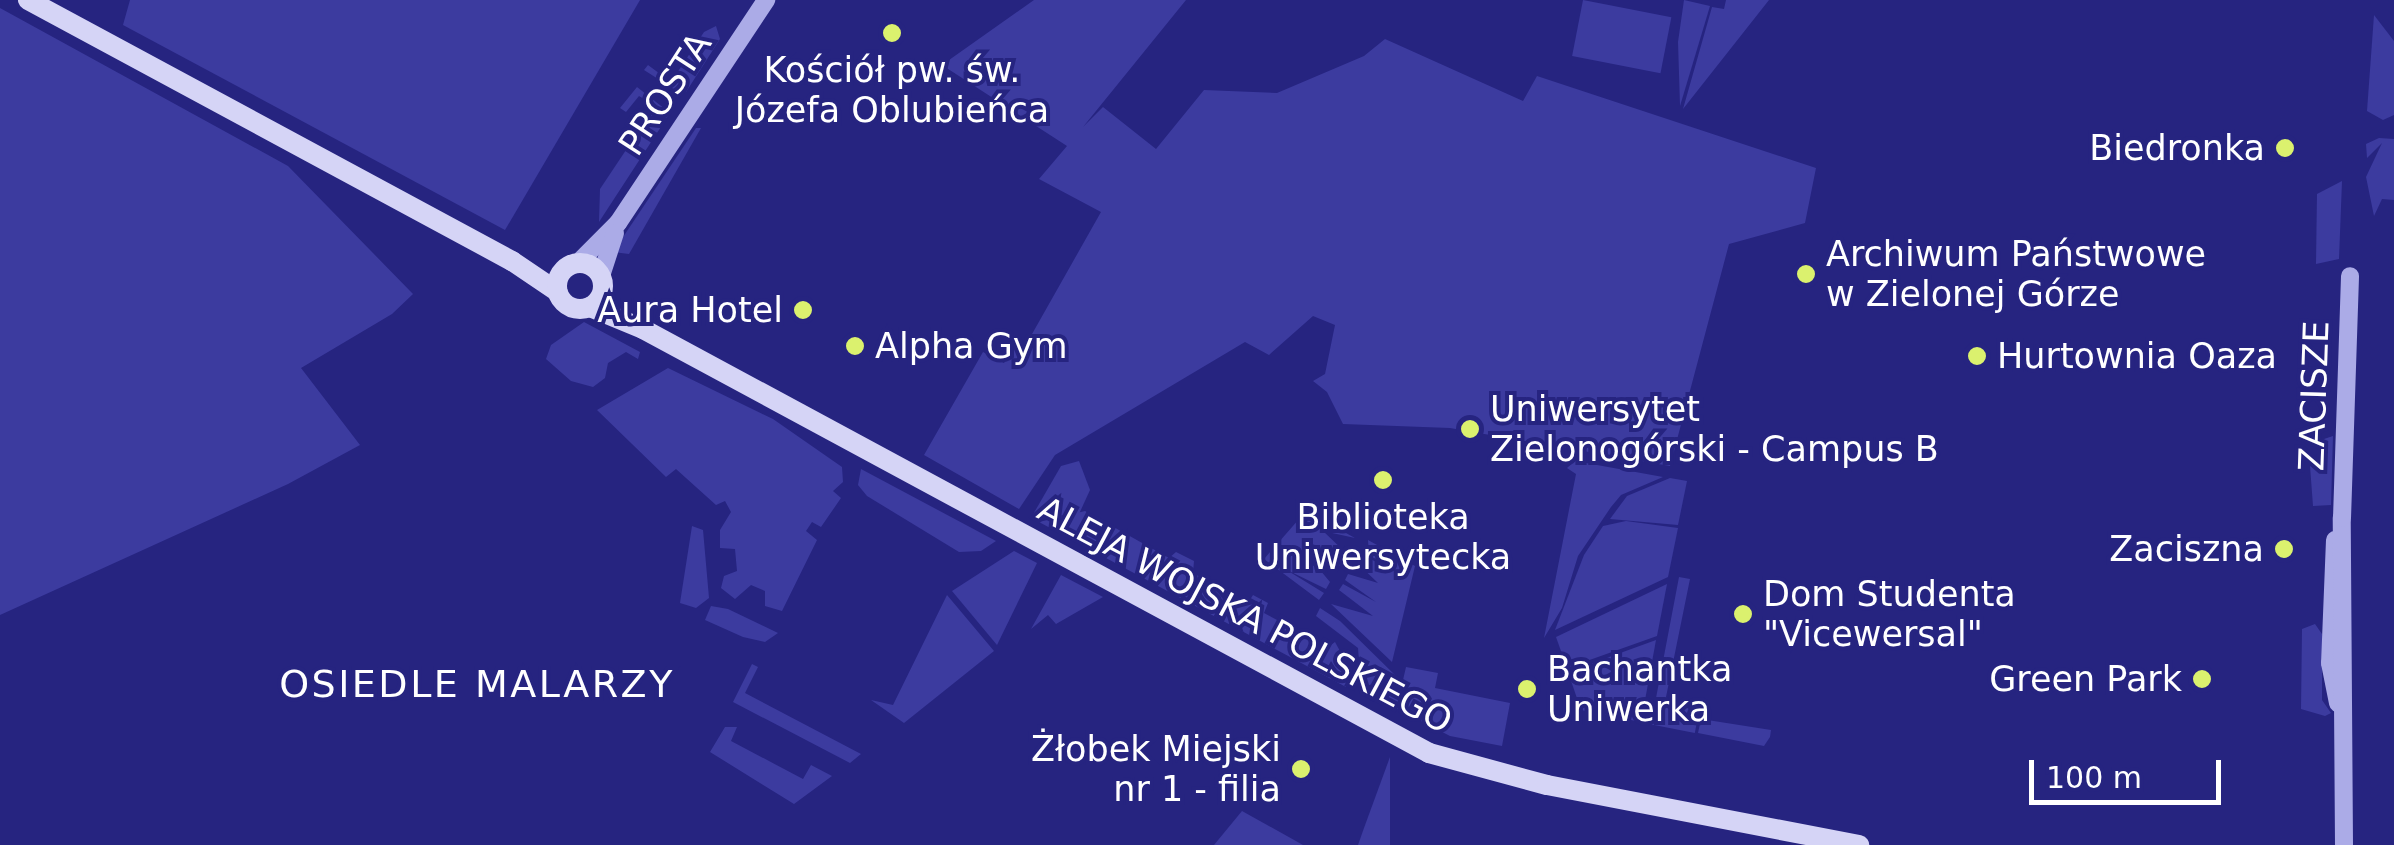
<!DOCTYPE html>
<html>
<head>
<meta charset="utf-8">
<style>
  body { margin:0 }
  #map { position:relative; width:2394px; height:845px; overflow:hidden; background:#262480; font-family:"DejaVu Sans",sans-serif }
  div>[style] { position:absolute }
  .green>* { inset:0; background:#3c3b9f; transform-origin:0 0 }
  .tertiary>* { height:18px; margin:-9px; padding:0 9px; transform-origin:9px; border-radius:9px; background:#ababe7 }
  .secondary>* { height:20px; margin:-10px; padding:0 10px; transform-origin:10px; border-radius:10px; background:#d5d4f6 }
  .secondary>.ring { margin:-10px; padding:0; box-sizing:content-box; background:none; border:20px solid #d5d4f6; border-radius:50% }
  .dots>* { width:28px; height:28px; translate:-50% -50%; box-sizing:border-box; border:5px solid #262480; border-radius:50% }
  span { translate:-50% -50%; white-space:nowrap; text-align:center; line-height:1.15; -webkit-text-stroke:8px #262480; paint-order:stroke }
  .poi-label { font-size:35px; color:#fff }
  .right { translate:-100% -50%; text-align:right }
  .left { translate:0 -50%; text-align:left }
  .street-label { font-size:35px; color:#fff }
  .neighbourhood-label { font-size:38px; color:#fff; letter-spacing:2.5px }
  .scale { position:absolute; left:2029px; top:760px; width:192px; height:45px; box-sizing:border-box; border:5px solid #fff; border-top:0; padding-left:12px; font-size:30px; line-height:35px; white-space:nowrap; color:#fff; -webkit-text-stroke:8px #262480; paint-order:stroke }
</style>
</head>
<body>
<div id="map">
  <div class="green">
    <i style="clip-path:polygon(130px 0,640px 0,505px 230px,123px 25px)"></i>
    <i style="clip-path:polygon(1034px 0,1186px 0,1083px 127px,1103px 107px,1156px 149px,1204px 90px,1277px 93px,1364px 56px,1385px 39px,1523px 101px,1537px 76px,1816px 168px,1805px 223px,1729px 244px,1670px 466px,1450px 428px,1343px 424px,1327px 392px,1313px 381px,1325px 374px,1335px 325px,1313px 316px,1269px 355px,1245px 342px,1055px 455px,1019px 509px,924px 455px,983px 352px,1004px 363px,1014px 346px,1023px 350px,1101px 212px,1039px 179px,1067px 146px,942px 65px)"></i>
    <i style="left:1583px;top:0;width:90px;height:57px;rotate:11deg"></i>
    <i style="clip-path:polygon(1684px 0,1710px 6px,1680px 106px,1678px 42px)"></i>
    <i style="clip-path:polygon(1726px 0,1769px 0,1683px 109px,1712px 7px,1724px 9px)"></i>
    <i style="clip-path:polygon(0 8px,288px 166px,413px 294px,392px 314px,301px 368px,360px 445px,288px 484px,0 615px)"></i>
    <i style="clip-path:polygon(2374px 15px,2394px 41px,2394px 115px,2383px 120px,2367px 111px)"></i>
    <i style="clip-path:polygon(716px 26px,720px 39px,686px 92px,680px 93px,644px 70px,648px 65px,671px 82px,704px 32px)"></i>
    <i style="clip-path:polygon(637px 87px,670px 113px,599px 222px,600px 189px,650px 114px,652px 104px,639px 96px,626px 112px,620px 108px)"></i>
    <i style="clip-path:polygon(696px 128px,701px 128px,629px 254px,613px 252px)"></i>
    <i style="clip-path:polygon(2379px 138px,2394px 139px,2394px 200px,2382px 199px,2374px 216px,2366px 177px,2382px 143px,2367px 158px,2366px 144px)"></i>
    <i style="clip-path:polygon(2342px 181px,2339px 259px,2316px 264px,2317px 194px)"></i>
    <i style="clip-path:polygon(584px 322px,640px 352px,638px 359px,626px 352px,608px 363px,605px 378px,593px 387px,571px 381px,546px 359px,551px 345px)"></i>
    <i style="clip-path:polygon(668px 368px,773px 419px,842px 467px,843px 482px,833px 491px,841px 498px,821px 527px,812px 522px,806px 531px,817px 540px,782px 611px,765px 606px,765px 591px,751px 585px,735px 599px,721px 588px,724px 576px,737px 571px,735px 549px,720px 548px,720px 530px,731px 512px,725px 501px,716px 505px,676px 469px,666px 477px,597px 410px)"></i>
    <i style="clip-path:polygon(2333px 436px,2331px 505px,2313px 506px,2310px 466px,2317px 464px,2318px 441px)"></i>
    <i style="clip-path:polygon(1079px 461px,1090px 490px,1079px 514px,1031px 518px,1061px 466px)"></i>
    <i style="clip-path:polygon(1575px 461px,1663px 477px,1621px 495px,1611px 507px,1578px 556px,1562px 608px,1544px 638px,1576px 474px,1567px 468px)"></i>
    <i style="clip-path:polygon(861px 469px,996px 541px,981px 551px,959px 552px,867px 496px,858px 485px)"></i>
    <i style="clip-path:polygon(1670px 478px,1687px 481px,1678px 525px,1610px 519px,1627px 496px)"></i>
    <i style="clip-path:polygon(1085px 511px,1169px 558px,1176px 552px,1194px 561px,1193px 573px,1248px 603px,1253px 595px,1268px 603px,1264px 613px,1328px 647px,1335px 642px,1346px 662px,1346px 687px,1039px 522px)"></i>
    <i style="clip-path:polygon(1306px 511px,1355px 538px,1323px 531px,1346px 553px,1343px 560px,1309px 542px,1341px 563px,1337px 570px,1297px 555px,1320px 570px,1330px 582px,1326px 589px,1285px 569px,1324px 593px,1319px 600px,1264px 559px)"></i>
    <i style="clip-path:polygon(1626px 521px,1678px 528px,1668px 577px,1555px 630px,1584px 555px,1603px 526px)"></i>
    <i style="clip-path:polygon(692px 526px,703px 530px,709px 598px,696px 608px,680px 603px)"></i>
    <i style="clip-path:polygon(1368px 540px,1415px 566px,1392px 662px,1331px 604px,1373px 616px,1339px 590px,1343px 584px,1376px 602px,1345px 580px,1348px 574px,1378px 583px,1355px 561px,1359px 554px,1392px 569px,1369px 555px)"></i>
    <i style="clip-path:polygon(1014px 551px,1037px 563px,997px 645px,952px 591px)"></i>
    <i style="clip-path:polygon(1061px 575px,1103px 597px,1056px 624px,1048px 615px,1031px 629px)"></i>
    <i style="clip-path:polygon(1679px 577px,1690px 579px,1666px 697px,1678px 703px,1656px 698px)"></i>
    <i style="clip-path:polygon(1667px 584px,1657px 636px,1567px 668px,1556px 637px)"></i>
    <i style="clip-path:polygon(947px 595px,994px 651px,904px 723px,871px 700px,893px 705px)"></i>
    <i style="clip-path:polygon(711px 606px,728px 609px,778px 633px,765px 642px,743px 637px,705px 620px)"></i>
    <i style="clip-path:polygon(1320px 608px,1340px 621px,1398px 678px,1361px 687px,1358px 648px,1316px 616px)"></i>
    <i style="clip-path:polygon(2315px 624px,2322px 634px,2322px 700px,2331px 713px,2325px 716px,2301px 709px,2302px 629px)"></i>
    <i style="clip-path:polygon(1656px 640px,1641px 722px,1581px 710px,1568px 672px)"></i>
    <i style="clip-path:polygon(752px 664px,758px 667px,745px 693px,861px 754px,850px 763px,733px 702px)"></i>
    <i style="clip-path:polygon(1406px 667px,1438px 673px,1435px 688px,1510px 703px,1502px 746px,1450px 736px,1376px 698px,1384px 684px,1403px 680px)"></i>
    <i style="left:1656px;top:702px;width:44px;height:23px;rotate:11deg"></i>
    <i style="clip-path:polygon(1701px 719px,1771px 730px,1770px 737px,1764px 746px,1698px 733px)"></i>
    <i style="clip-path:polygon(725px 727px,737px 727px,731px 741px,803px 779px,811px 765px,832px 776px,794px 804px,710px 752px)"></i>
    <i style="clip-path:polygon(1390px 757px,1390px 845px,1358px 845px,1364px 828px)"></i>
    <i style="clip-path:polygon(1242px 811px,1303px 845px,1214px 845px)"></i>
  </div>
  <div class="tertiary">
    <i style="left:577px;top:264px;width:58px;rotate:-45deg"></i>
    <i style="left:618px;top:223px;width:268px;rotate:-56.4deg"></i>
    <i style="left:601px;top:276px;width:45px;rotate:-72deg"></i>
    <i style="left:2335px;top:540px;width:123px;rotate:92.3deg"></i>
    <i style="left:2330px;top:663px;width:41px;rotate:78.7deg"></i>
    <i style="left:2344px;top:845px;width:327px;rotate:-90.4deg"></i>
    <i style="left:2342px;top:518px;width:242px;rotate:-88.1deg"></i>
  </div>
  <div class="secondary">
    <i style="left:28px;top:0;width:550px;rotate:28.34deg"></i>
    <i style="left:512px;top:261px;width:55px;rotate:34deg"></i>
    <i class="ring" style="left:557px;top:263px;width:26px;height:26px"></i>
    <i style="left:590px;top:307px;width:57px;rotate:22.5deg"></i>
    <i style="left:643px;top:329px;width:893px;rotate:28.34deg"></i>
    <i style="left:1429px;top:753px;width:122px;rotate:15.2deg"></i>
    <i style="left:1547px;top:785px;width:318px;rotate:10.9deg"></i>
  </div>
  <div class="dots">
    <i style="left:892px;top:33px;background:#dbf16e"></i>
    <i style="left:2285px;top:148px;background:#dbf16e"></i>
    <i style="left:1806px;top:274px;background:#dbf16e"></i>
    <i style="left:803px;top:310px;background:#dbf16e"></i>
    <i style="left:855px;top:346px;background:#dbf16e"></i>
    <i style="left:1977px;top:356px;background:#dbf16e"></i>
    <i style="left:1470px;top:429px;background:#dbf16e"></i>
    <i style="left:1383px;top:480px;background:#dbf16e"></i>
    <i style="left:2284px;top:549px;background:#dbf16e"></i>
    <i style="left:1743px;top:614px;background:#dbf16e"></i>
    <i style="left:2202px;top:679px;background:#dbf16e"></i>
    <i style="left:1527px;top:689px;background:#dbf16e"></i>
    <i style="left:1301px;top:769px;background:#dbf16e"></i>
  </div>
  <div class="poi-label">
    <span style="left:892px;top:90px">Kościół pw. św.<br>Józefa Oblubieńca</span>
    <span class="right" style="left:2265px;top:148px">Biedronka</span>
    <span class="left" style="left:1826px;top:274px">Archiwum Państwowe<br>w Zielonej Górze</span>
    <span class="right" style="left:783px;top:310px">Aura Hotel</span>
    <span class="left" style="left:875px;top:346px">Alpha Gym</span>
    <span class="left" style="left:1997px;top:356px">Hurtownia Oaza</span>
    <span class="left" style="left:1490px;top:429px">Uniwersytet<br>Zielonogórski - Campus B</span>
    <span style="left:1383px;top:537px">Biblioteka<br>Uniwersytecka</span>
    <span class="right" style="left:2264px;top:549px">Zaciszna</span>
    <span class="left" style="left:1763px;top:614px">Dom Studenta<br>"Vicewersal"</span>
    <span class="left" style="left:1547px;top:689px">Bachantka<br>Uniwerka</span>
    <span class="right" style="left:2182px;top:679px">Green Park</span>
    <span class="right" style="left:1281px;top:769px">Żłobek Miejski<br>nr 1 - filia</span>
  </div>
  <div class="street-label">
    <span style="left:665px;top:94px;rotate:-57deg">PROSTA</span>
    <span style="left:2314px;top:396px;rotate:-88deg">ZACISZE</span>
    <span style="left:1245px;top:615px;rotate:28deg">ALEJA WOJSKA POLSKIEGO</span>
  </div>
  <div class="neighbourhood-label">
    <span style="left:477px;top:685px">OSIEDLE MALARZY</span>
  </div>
  <div class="scale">100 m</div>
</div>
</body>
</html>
